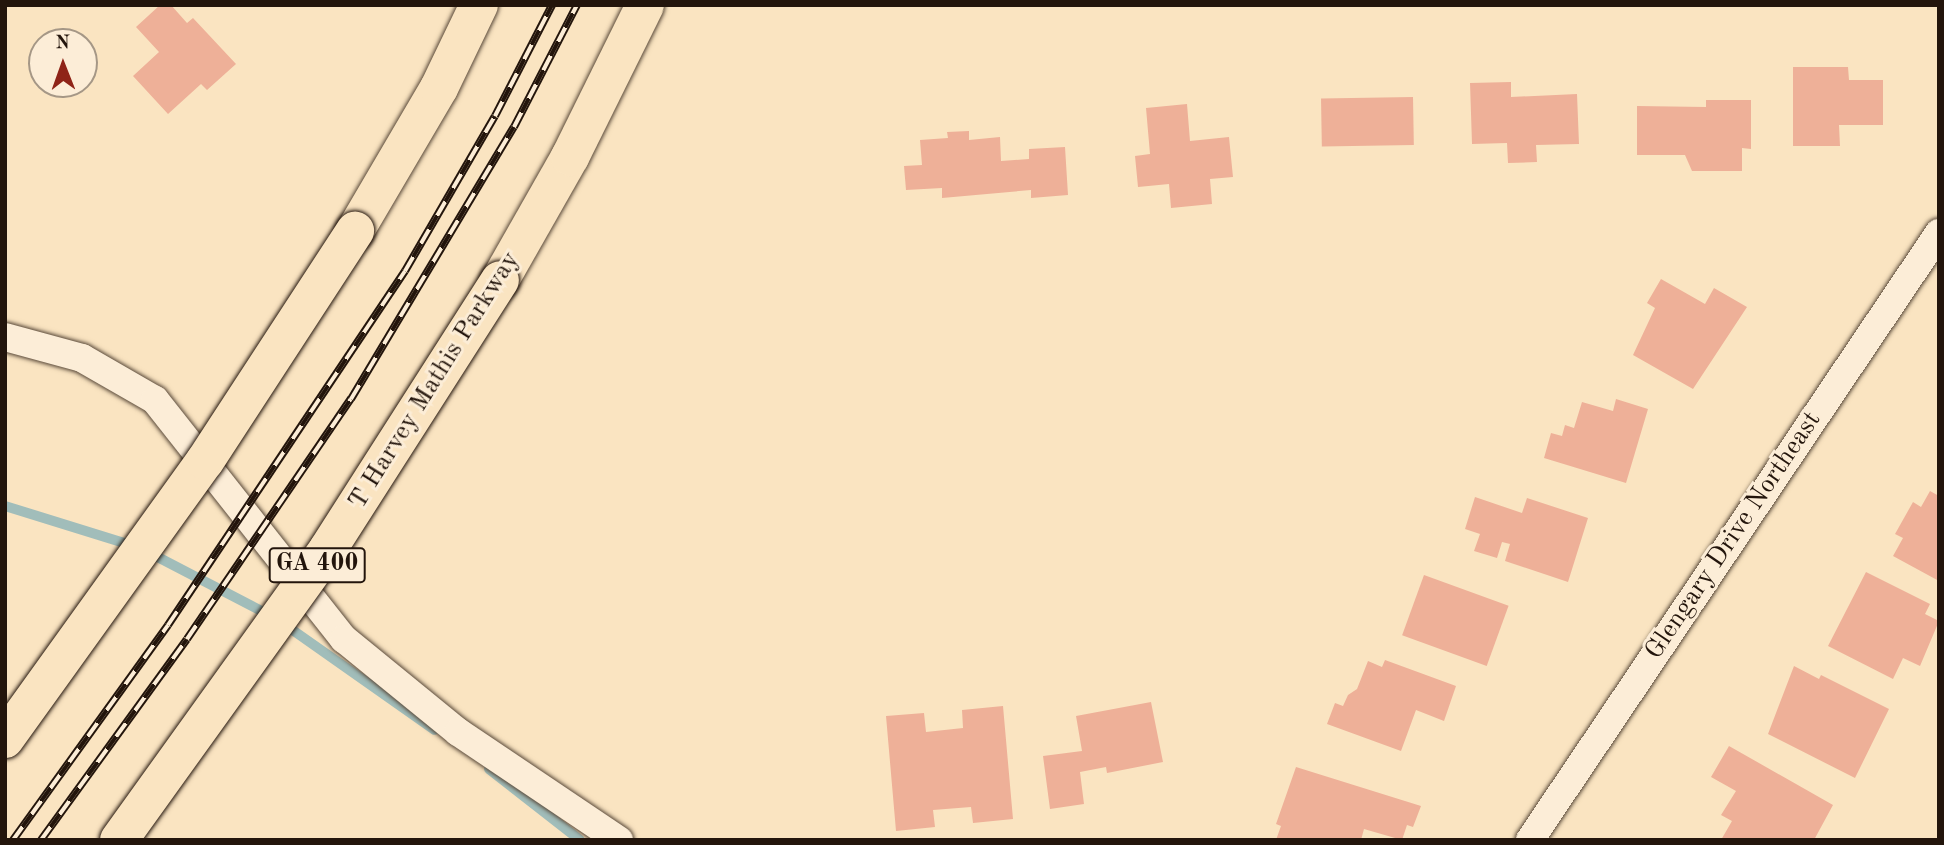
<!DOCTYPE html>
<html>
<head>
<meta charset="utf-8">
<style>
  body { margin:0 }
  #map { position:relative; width:1944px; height:845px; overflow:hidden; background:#fae4c1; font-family:"Old Standard TT",serif }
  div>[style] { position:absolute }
  .stream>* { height:10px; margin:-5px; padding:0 5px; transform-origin:5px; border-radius:5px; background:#a1bdba }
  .building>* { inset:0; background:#eeb098; transform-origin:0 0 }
  .roads { filter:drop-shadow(0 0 2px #594939) drop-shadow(0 0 2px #594939) }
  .street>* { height:28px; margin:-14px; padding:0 14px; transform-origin:14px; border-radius:14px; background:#fcedd7 }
  .highway>* { height:38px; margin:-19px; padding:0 19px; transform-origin:19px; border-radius:19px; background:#fae4c1 }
  .rail>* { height:8px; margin-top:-4px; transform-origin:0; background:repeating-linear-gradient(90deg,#fcedd7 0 16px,#23150c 0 32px); box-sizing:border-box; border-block:2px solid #23150c }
  .bridges { filter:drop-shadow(0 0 2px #23150c) drop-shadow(0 0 2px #23150c) }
  .highway-bridge>* { height:38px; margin:-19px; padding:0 19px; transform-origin:19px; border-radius:19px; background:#fae4c1 }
  span { translate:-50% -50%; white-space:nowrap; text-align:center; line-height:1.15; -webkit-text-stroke:6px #fcedd7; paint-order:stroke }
  .shield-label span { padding:2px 5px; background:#fcedd7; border:2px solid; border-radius:5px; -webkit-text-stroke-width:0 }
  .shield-label { font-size:24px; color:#23150c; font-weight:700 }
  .street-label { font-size:26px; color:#23150c }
  .frame { position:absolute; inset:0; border:7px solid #23150c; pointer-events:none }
  .north { position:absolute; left:28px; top:28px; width:70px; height:70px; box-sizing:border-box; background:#fcedd7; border:2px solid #a59786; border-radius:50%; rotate:359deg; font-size:19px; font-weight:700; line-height:28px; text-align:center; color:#23150c }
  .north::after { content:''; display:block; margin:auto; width:24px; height:32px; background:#8f2418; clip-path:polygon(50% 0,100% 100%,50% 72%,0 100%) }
</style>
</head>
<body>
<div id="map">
  <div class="stream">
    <i style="left:5px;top:506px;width:135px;rotate:17.2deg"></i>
    <i style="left:148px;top:552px;width:139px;rotate:27.5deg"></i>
    <i style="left:284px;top:624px;width:184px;rotate:35.1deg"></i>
    <i style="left:489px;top:769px;width:115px;rotate:38deg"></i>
  </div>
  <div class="building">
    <i style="clip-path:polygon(160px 5px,171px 5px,187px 23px,193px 18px,236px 64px,207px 90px,201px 84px,168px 114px,133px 76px,159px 52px,136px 27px)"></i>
    <i style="clip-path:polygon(1793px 67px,1848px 67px,1849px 80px,1883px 80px,1883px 125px,1839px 125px,1840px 146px,1793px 146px)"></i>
    <i style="clip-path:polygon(1511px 82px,1511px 97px,1577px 94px,1579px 144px,1536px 145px,1537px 162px,1508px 163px,1507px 143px,1472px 144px,1470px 83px)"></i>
    <i style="left:1413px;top:97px;width:48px;height:92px;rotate:89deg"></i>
    <i style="clip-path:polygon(1706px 100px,1751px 100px,1751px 149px,1742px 148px,1742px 171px,1692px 171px,1685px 155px,1637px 155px,1637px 106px,1706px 107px)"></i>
    <i style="clip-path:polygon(1187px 104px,1190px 141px,1229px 137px,1233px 177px,1210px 179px,1212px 204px,1171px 208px,1169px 184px,1138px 187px,1135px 156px,1150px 154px,1146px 108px)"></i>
    <i style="clip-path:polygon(969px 131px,969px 140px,1000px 137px,1001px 161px,1029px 159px,1029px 149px,1065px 147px,1068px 195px,1031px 198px,1031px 190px,942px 198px,942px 188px,906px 190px,904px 166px,922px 165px,920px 140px,948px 138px,947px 132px)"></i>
    <i style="clip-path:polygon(1661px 279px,1705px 304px,1714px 288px,1747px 307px,1693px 389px,1633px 355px,1655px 308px,1647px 303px)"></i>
    <i style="clip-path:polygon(1616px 399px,1648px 409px,1626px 483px,1544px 458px,1551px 433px,1562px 436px,1565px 425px,1574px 428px,1582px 402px,1613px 411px)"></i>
    <i style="clip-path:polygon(1930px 491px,1939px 496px,1939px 581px,1893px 556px,1903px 538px,1895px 534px,1913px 502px,1921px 507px)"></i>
    <i style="clip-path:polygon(1475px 497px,1522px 513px,1527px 498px,1588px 518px,1568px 582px,1505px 561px,1510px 544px,1502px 542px,1497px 558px,1474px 551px,1480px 534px,1465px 529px)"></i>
    <i style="clip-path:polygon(1866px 572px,1930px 604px,1925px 614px,1939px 621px,1920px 666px,1903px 658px,1893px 679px,1828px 646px)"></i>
    <i style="left:1424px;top:575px;width:90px;height:64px;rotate:20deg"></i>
    <i style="clip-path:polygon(1385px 660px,1456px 686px,1444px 721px,1416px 710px,1401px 751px,1327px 724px,1335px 703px,1343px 706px,1348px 695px,1357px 689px,1368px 661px,1382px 667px)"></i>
    <i style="clip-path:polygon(1794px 666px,1819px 679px,1821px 675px,1889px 709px,1855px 778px,1768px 734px)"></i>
    <i style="clip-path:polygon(1151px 702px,1163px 762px,1107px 773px,1106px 767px,1080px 772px,1084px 804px,1050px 809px,1043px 756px,1082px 751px,1076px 716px)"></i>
    <i style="clip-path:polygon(1003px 706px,1013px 819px,973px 823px,971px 807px,933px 810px,935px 827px,896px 831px,886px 716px,924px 713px,926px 732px,963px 728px,962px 710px)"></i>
    <i style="clip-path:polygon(1729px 746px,1833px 805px,1814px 840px,1721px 840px,1732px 821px,1721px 815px,1736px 791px,1711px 777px)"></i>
    <i style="clip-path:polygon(1296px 767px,1421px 806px,1413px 827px,1407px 825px,1402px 840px,1364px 829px,1361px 840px,1276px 840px,1281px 826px,1276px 824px)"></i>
  </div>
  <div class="roads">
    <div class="street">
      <i style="left:5px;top:337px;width:80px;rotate:15.3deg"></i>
      <i style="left:82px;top:358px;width:84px;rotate:29.9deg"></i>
      <i style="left:155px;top:400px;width:305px;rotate:51.7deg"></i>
      <i style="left:344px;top:639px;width:147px;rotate:39.2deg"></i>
      <i style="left:458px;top:732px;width:194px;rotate:33.9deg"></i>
      <i style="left:1530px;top:840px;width:732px;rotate:-56.03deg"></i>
    </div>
    <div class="highway">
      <i style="left:355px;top:231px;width:166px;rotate:-59.6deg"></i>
      <i style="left:439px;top:88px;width:92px;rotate:-64.3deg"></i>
      <i style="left:500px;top:280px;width:142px;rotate:-60.4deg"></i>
      <i style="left:570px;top:157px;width:169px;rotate:-63.7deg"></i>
    </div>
  </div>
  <div class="rail">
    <i style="left:13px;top:840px;width:265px;rotate:-54.2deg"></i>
    <i style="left:168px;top:625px;width:426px;rotate:-56.2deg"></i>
    <i style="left:405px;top:271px;width:179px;rotate:-59.9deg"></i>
    <i style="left:495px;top:116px;width:125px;rotate:-62.8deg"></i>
    <i style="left:41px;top:840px;width:248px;rotate:-54deg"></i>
    <i style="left:187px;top:639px;width:291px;rotate:-55.7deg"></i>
    <i style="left:351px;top:399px;width:317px;rotate:-59.1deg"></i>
    <i style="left:514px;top:127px;width:137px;rotate:-62.7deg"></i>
  </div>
  <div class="bridges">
    <div class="highway-bridge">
      <i style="left:5px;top:739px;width:342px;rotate:-54.3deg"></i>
      <i style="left:205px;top:461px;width:275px;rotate:-56.9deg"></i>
      <i style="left:119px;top:840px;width:358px;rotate:-54.3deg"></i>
      <i style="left:328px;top:549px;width:319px;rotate:-57.4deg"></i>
    </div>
  </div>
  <div class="shield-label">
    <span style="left:317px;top:565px">GA 400</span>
  </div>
  <div class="street-label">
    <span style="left:435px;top:381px;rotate:-58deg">T Harvey Mathis Parkway</span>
    <span style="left:1734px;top:536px;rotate:-56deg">Glengary Drive Northeast</span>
  </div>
  <div class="frame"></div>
  <div class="north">N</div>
</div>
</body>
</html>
